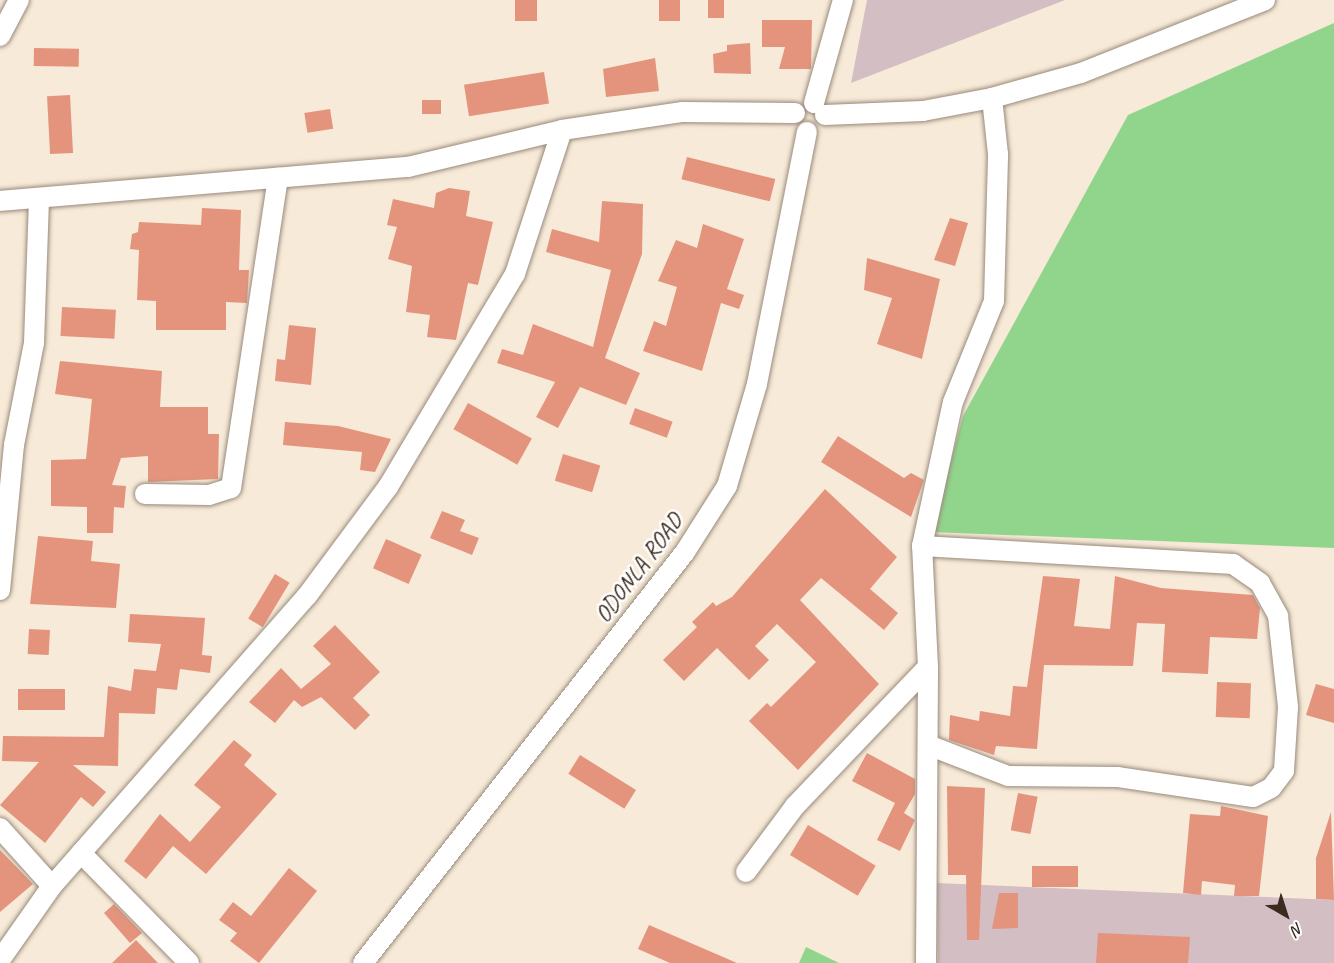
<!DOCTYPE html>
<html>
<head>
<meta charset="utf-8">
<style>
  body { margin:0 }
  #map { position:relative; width:1334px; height:963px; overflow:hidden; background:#f7ead8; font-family:Caveat,sans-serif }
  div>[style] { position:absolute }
  .industrial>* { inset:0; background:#d2bec3 }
  .green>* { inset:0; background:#91d58d }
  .building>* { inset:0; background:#e4947d; transform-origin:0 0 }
  .roads { filter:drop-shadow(0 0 2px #998a7b) drop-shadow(0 0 2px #998a7b) }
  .minor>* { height:20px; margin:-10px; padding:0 10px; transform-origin:10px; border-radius:10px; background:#fff }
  span { translate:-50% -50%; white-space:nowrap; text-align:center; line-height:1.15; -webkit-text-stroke:5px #fff; paint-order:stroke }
  .street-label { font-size:24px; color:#3b2a1e }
  .north { position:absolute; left:1256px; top:885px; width:60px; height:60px; -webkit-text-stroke:4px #fff; paint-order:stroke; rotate:141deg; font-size:16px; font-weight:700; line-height:24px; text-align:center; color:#3b2a1e }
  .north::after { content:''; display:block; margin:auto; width:21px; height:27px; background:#3b2a1e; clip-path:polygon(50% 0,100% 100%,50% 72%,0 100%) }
</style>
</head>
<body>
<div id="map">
  <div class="industrial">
    <i style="clip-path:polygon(867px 0,1065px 0,851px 83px)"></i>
    <i style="clip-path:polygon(937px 883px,1334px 900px,1334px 963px,938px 963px)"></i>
  </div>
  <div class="green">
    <i style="clip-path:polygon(1334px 23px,1334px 548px,932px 532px,963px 416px,1128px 115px)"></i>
    <i style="clip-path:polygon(806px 947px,839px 963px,799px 963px)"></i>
  </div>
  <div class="building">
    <i style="left:515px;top:0;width:22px;height:21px"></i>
    <i style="left:659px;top:0;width:21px;height:21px"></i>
    <i style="left:708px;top:0;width:16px;height:18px"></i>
    <i style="clip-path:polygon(762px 20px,812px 20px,811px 69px,779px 69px,785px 47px,762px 47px)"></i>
    <i style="clip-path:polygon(750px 43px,751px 74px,714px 73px,713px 54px,727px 51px,727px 45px)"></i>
    <i style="left:34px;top:48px;width:45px;height:18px;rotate:1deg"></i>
    <i style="clip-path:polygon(655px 58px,659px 91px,606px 97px,603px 69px)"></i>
    <i style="left:544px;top:72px;width:32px;height:81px;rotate:81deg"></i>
    <i style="left:70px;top:95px;width:58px;height:23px;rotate:87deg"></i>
    <i style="left:441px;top:100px;width:14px;height:19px;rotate:90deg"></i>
    <i style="left:330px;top:109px;width:20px;height:26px;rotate:81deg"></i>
    <i style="left:687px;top:157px;width:91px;height:23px;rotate:14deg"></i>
    <i style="clip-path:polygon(449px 188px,470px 191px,466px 216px,493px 222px,478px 285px,468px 283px,456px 340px,427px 337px,430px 315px,406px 312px,412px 266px,388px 259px,397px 227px,387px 225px,393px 199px,434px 208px,436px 193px)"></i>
    <i style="clip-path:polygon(602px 201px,643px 204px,642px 254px,605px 358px,640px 373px,626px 405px,580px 387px,558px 428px,536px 417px,555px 382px,497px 363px,502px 349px,523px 355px,533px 324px,593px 347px,611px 270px,546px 252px,552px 229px,599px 242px)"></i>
    <i style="clip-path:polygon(202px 208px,241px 210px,239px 270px,249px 270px,247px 303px,226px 302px,226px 330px,156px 330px,156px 301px,137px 300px,139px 250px,130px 249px,132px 234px,138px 232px,139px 222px,201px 225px)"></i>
    <i style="clip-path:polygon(950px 218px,968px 223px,955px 266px,934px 260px)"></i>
    <i style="clip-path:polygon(703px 224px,744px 239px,727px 289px,744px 295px,739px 309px,721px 303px,702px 371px,643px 351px,654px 321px,666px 326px,677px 287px,658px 281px,676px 240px,697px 248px)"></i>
    <i style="clip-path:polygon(867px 258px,940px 279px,922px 359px,877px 344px,892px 298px,864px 290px)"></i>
    <i style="left:62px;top:307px;width:54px;height:29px;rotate:3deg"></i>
    <i style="clip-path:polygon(289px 325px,316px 328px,311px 385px,275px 381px,277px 359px,285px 360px)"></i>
    <i style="clip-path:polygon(60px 361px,162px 371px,160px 407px,208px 407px,208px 434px,219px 434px,218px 479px,148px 482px,148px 456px,121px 458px,112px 485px,126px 486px,124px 508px,114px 507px,113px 533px,87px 533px,87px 507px,51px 506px,51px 460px,86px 459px,92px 399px,55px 394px)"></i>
    <i style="left:468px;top:403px;width:73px;height:30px;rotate:29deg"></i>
    <i style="left:635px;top:408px;width:40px;height:17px;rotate:20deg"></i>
    <i style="clip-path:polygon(285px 422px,338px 426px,391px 439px,375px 472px,360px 470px,362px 452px,283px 445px)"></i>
    <i style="clip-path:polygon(838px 436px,904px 478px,911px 473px,924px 480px,911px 517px,821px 462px)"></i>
    <i style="left:563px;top:454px;width:39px;height:28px;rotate:17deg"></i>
    <i style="clip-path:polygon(825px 489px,897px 557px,870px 589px,898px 613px,884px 630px,821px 578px,800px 600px,879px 684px,798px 770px,749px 721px,767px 703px,771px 707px,816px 662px,777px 624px,755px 646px,769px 660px,749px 680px,717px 648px,684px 681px,663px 660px,697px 627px,692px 622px,713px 602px,716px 606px,732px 597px)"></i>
    <i style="clip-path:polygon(442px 511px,465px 520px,460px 531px,479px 538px,472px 555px,430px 538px)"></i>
    <i style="clip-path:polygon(38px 536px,93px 541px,91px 561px,120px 564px,116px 608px,30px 604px)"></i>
    <i style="left:386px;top:539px;width:39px;height:32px;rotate:24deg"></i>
    <i style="left:275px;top:574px;width:17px;height:52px;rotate:31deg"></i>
    <i style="clip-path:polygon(1043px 576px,1080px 579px,1074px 626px,1110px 629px,1115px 576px,1161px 588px,1253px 595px,1260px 608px,1257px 639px,1210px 637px,1208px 674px,1162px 672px,1165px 624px,1137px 623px,1133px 666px,1044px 665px,1037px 749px,996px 746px,994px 755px,949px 740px,950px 715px,979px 721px,980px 711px,1010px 716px,1013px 686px,1027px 687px)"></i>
    <i style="clip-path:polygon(130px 614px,205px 618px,202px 655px,212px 656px,210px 673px,180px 669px,177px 690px,157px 688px,155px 714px,119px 713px,118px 766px,73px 765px,106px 792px,93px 807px,81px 797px,45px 843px,0 805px,39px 762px,2px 761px,3px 736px,104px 737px,108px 686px,131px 691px,134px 669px,156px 671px,161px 644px,128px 642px)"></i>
    <i style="clip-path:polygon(335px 625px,380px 672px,353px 698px,370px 715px,355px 730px,321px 697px,302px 707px,294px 700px,275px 723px,249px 702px,281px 668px,301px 689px,331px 664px,313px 646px)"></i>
    <i style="left:29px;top:629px;width:21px;height:25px;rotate:3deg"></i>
    <i style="left:1217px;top:682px;width:34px;height:35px;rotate:2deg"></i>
    <i style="clip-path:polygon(1316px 684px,1334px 689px,1334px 723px,1306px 715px)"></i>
    <i style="left:18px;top:689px;width:47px;height:21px"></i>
    <i style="clip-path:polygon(234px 740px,252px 755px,244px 765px,277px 794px,206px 874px,173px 846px,146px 879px,124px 861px,160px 814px,190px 842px,221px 807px,194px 785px)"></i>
    <i style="clip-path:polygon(867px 753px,915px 779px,915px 794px,904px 813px,915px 820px,900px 851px,877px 840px,895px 803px,852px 781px)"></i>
    <i style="left:580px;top:755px;width:66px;height:22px;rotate:32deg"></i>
    <i style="clip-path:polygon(947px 786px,985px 788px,979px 940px,967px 940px,966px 875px,948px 875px)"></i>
    <i style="left:1018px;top:793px;width:20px;height:38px;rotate:11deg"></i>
    <i style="clip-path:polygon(1221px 806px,1268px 816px,1259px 896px,1234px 896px,1235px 885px,1202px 881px,1201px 895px,1183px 893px,1190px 814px,1220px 816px)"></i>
    <i style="clip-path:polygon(1331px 812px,1334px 900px,1316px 899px,1316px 858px)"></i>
    <i style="left:808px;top:825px;width:79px;height:35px;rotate:31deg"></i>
    <i style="clip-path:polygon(0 850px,33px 884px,0 912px)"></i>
    <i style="left:1078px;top:866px;width:21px;height:46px;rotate:90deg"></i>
    <i style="clip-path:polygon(289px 868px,317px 891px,259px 963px,230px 941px,237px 933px,219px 920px,233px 902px,251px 916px)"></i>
    <i style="clip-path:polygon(999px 893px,1018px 893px,1018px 928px,992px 929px)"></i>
    <i style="clip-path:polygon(114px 904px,142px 933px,130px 943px,104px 913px)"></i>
    <i style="clip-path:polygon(649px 925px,737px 963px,670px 963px,638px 949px)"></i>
    <i style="clip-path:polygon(1098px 933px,1190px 937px,1188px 963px,1096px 963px)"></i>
    <i style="clip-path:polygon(136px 940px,158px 963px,112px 963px)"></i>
  </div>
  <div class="roads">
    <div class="minor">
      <i style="left:0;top:36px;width:41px;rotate:-62.2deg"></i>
      <i style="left:814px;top:103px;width:107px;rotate:-74.3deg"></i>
      <i style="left:825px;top:115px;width:98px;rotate:-2.3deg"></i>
      <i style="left:923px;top:111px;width:70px;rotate:-10.7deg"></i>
      <i style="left:992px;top:98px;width:92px;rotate:-15.7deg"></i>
      <i style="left:1081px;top:73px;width:198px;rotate:-21.6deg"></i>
      <i style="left:0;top:201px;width:409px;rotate:-4.8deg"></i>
      <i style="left:408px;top:167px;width:158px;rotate:-13.5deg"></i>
      <i style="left:562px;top:130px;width:122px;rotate:-8.5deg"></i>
      <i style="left:683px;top:112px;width:112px;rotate:0.5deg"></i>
      <i style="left:145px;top:494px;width:64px;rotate:0.9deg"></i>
      <i style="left:209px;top:495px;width:23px;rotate:-18deg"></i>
      <i style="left:231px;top:488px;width:314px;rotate:-81.4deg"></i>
      <i style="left:922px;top:546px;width:312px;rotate:3.3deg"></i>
      <i style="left:1233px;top:564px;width:33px;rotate:35deg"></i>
      <i style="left:1260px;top:583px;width:38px;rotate:61deg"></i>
      <i style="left:1278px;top:616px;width:92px;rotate:83.7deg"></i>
      <i style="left:1288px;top:707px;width:64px;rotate:93.6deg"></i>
      <i style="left:1284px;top:771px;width:21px;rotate:127deg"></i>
      <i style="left:1271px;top:788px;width:20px;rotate:153deg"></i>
      <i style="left:1253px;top:797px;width:136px;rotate:-171.6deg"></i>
      <i style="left:1118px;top:777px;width:110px;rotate:-179.5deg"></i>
      <i style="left:1008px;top:776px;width:86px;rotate:-158.8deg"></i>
      <i style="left:0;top:590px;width:146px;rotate:-84.5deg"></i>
      <i style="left:14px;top:445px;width:104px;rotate:-78.9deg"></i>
      <i style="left:34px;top:343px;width:145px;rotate:-88deg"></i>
      <i style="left:0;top:828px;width:78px;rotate:48.1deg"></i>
      <i style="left:81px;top:853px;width:154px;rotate:45.5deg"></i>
      <i style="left:746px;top:872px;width:82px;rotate:-53.4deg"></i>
      <i style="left:795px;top:806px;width:192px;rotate:-46.3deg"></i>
      <i style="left:0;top:960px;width:90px;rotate:-54.9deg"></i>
      <i style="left:52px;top:886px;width:386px;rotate:-48.7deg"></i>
      <i style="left:307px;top:596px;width:136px;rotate:-53.4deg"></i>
      <i style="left:388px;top:487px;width:248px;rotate:-59.2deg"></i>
      <i style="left:515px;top:274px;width:151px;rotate:-71.9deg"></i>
      <i style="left:363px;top:963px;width:522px;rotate:-51.92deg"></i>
      <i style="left:685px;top:552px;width:78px;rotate:-57.5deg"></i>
      <i style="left:727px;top:486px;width:106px;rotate:-73.6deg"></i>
      <i style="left:757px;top:384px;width:257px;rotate:-78.8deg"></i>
      <i style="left:926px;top:963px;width:296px;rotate:-89.6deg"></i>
      <i style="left:928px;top:667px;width:121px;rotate:-92.8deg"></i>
      <i style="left:922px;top:546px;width:147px;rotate:-77.9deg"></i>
      <i style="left:953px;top:402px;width:109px;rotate:-67.9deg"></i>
      <i style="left:994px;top:301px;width:147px;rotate:-88.4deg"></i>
      <i style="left:998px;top:154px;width:56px;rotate:-96.1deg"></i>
    </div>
  </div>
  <div class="street-label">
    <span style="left:639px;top:568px;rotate:-53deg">ODONLA ROAD</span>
  </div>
  <div class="north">N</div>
</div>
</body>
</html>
